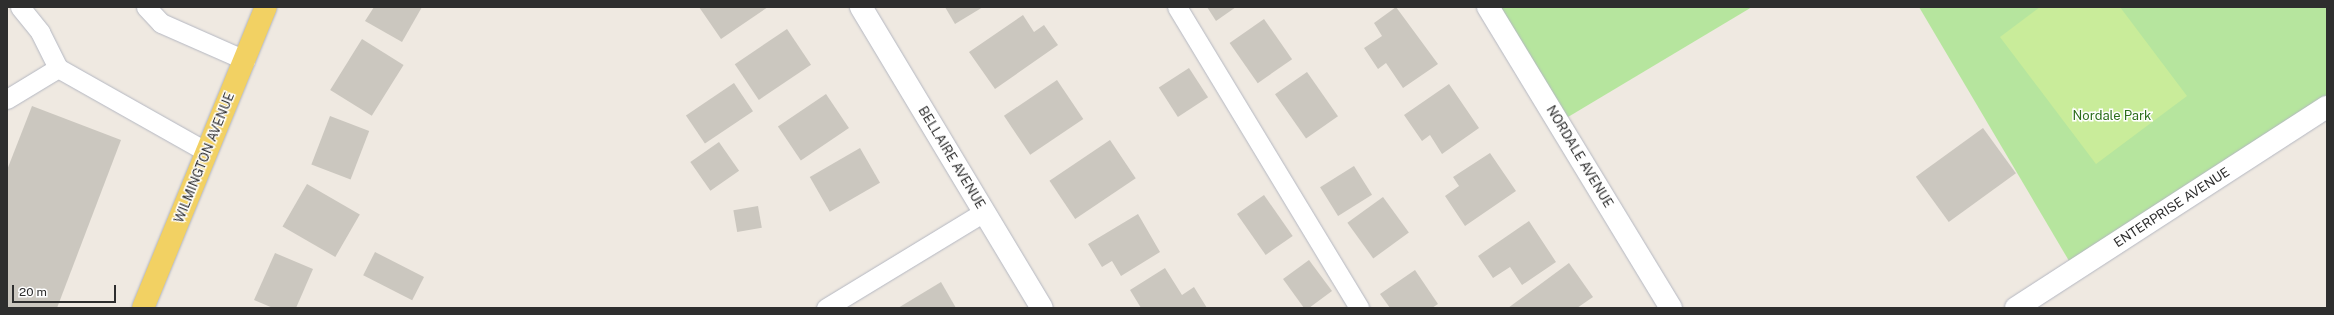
<!DOCTYPE html>
<html>
<head>
<meta charset="utf-8">
<style>
  body { margin:0 }
  #map { position:relative; width:2334px; height:315px; overflow:hidden; background:#efe9e1; font-family:"Public Sans",sans-serif }
  div>[style] { position:absolute }
  .green>* { inset:0; background:#b6e59e }
  .pitch>* { inset:0; background:#c9ec9a }
  .building>* { inset:0; background:#cbc7bf; transform-origin:0 0 }
  .roads { filter:drop-shadow(0 0 1px #b4b7c1) drop-shadow(0 0 1px #b4b7c1) }
  .service>* { height:19px; margin:-9.5px; padding:0 9.5px; transform-origin:9.5px; border-radius:9.5px; background:#fff }
  .minor>* { height:22px; margin:-11px; padding:0 11px; transform-origin:11px; border-radius:11px; background:#fff }
  .primary>* { height:22px; margin:-11px; padding:0 11px; transform-origin:11px; border-radius:11px; background:#f2d163 }
  span { translate:-50% -50%; white-space:nowrap; text-align:center; line-height:1.15; -webkit-text-stroke:3px #fff; paint-order:stroke }
  .park-label { font-size:13px; color:#2c6e1b }
  .street-label { font-size:13px; color:#2e2e2e }
  .frame { position:absolute; inset:0; border:8px solid #2e2e2e; pointer-events:none }
  .scale { position:absolute; left:12px; top:285px; width:104px; height:18px; box-sizing:border-box; border:2px solid #2e2e2e; border-top:0; padding-left:5px; font-size:12px; line-height:14px; white-space:nowrap; color:#2e2e2e; -webkit-text-stroke:3px #fff; paint-order:stroke }
</style>
</head>
<body>
<div id="map">
  <div class="green">
    <i style="clip-path:polygon(1488px 7px,1752px 7px,1558px 123px)"></i>
    <i style="clip-path:polygon(1919px 7px,2327px 7px,2327px 107px,2075px 271px)"></i>
  </div>
  <div class="pitch">
    <i style="clip-path:polygon(2040px 7px,2120px 7px,2187px 96px,2096px 164px,2000px 37px)"></i>
  </div>
  <div class="building">
    <i style="clip-path:polygon(374px 7px,422px 7px,402px 42px,365px 21px)"></i>
    <i style="clip-path:polygon(699px 7px,768px 7px,721px 39px)"></i>
    <i style="clip-path:polygon(945px 7px,983px 7px,955px 24px)"></i>
    <i style="clip-path:polygon(1207px 7px,1236px 7px,1216px 21px)"></i>
    <i style="clip-path:polygon(1396px 7px,1438px 64px,1403px 88px,1386px 63px,1378px 69px,1364px 48px,1382px 36px,1374px 23px)"></i>
    <i style="clip-path:polygon(1023px 15px,1034px 32px,1044px 25px,1058px 45px,995px 89px,969px 52px)"></i>
    <i style="left:1264px;top:19px;width:49px;height:42px;rotate:55deg"></i>
    <i style="left:787px;top:29px;width:43px;height:63px;rotate:56deg"></i>
    <i style="left:362px;top:39px;width:49px;height:60px;rotate:32deg"></i>
    <i style="left:1189px;top:68px;width:35px;height:36px;rotate:57deg"></i>
    <i style="left:1307px;top:72px;width:54px;height:39px;rotate:55deg"></i>
    <i style="left:1057px;top:80px;width:47px;height:64px;rotate:56deg"></i>
    <i style="left:734px;top:83px;width:34px;height:58px;rotate:56deg"></i>
    <i style="clip-path:polygon(1449px 84px,1479px 128px,1442px 154px,1430px 135px,1422px 141px,1404px 115px)"></i>
    <i style="left:826px;top:94px;width:41px;height:58px;rotate:56deg"></i>
    <i style="clip-path:polygon(32px 106px,121px 140px,57px 308px,7px 308px,7px 170px)"></i>
    <i style="left:330px;top:116px;width:42px;height:52px;rotate:21deg"></i>
    <i style="left:1983px;top:128px;width:56px;height:83px;rotate:54deg"></i>
    <i style="left:1110px;top:140px;width:46px;height:73px;rotate:56deg"></i>
    <i style="left:719px;top:142px;width:35px;height:35px;rotate:55deg"></i>
    <i style="left:860px;top:148px;width:40px;height:58px;rotate:60deg"></i>
    <i style="clip-path:polygon(1490px 153px,1516px 191px,1465px 226px,1445px 196px,1459px 186px,1453px 177px)"></i>
    <i style="left:1354px;top:166px;width:34px;height:40px;rotate:58deg"></i>
    <i style="left:307px;top:184px;width:61px;height:49px;rotate:30deg"></i>
    <i style="left:1264px;top:195px;width:50px;height:33px;rotate:55deg"></i>
    <i style="left:1383px;top:197px;width:44px;height:44px;rotate:54deg"></i>
    <i style="left:758px;top:206px;width:22px;height:25px;rotate:80deg"></i>
    <i style="clip-path:polygon(1138px 214px,1160px 252px,1121px 276px,1112px 261px,1102px 267px,1088px 244px)"></i>
    <i style="clip-path:polygon(1529px 221px,1556px 262px,1522px 285px,1510px 267px,1493px 278px,1478px 256px)"></i>
    <i style="left:375px;top:252px;width:55px;height:26px;rotate:27deg"></i>
    <i style="clip-path:polygon(275px 253px,313px 269px,296px 308px,273px 308px,254px 300px)"></i>
    <i style="clip-path:polygon(1309px 260px,1332px 291px,1309px 308px,1304px 308px,1283px 279px)"></i>
    <i style="clip-path:polygon(1569px 263px,1593px 297px,1577px 308px,1508px 308px)"></i>
    <i style="clip-path:polygon(1165px 268px,1182px 295px,1194px 287px,1207px 308px,1141px 308px,1130px 290px)"></i>
    <i style="clip-path:polygon(1415px 270px,1438px 304px,1432px 308px,1390px 308px,1380px 294px)"></i>
    <i style="clip-path:polygon(941px 282px,956px 308px,898px 308px)"></i>
  </div>
  <div class="roads">
    <div class="service">
      <i style="left:20px;top:7px;width:32px;rotate:51deg"></i>
      <i style="left:40px;top:32px;width:40px;rotate:63.4deg"></i>
      <i style="left:146px;top:7px;width:22px;rotate:47deg"></i>
      <i style="left:161px;top:23px;width:92px;rotate:23.8deg"></i>
      <i style="left:1177px;top:7px;width:352px;rotate:58.8deg"></i>
      <i style="left:7px;top:99px;width:60px;rotate:-31.3deg"></i>
      <i style="left:58px;top:68px;width:171px;rotate:29.4deg"></i>
      <i style="left:826px;top:308px;width:185px;rotate:-31.3deg"></i>
    </div>
    <div class="minor">
      <i style="left:861px;top:7px;width:351px;rotate:59deg"></i>
      <i style="left:1488px;top:7px;width:352px;rotate:58.7deg"></i>
      <i style="left:2016px;top:308px;width:370px;rotate:-32.9deg"></i>
    </div>
    <div class="primary">
      <i style="left:143px;top:308px;width:325px;rotate:-67.8deg"></i>
    </div>
  </div>
  <div class="park-label">
    <span style="left:2112px;top:116px">Nordale Park</span>
  </div>
  <div class="street-label">
    <span style="left:1579px;top:157px;rotate:59deg">NORDALE AVENUE</span>
    <span style="left:205px;top:158px;rotate:-68deg">WILMINGTON AVENUE</span>
    <span style="left:951px;top:158px;rotate:59deg">BELLAIRE AVENUE</span>
    <span style="left:2172px;top:208px;rotate:-33deg">ENTERPRISE AVENUE</span>
  </div>
  <div class="frame"></div>
  <div class="scale">20 m</div>
</div>
</body>
</html>
